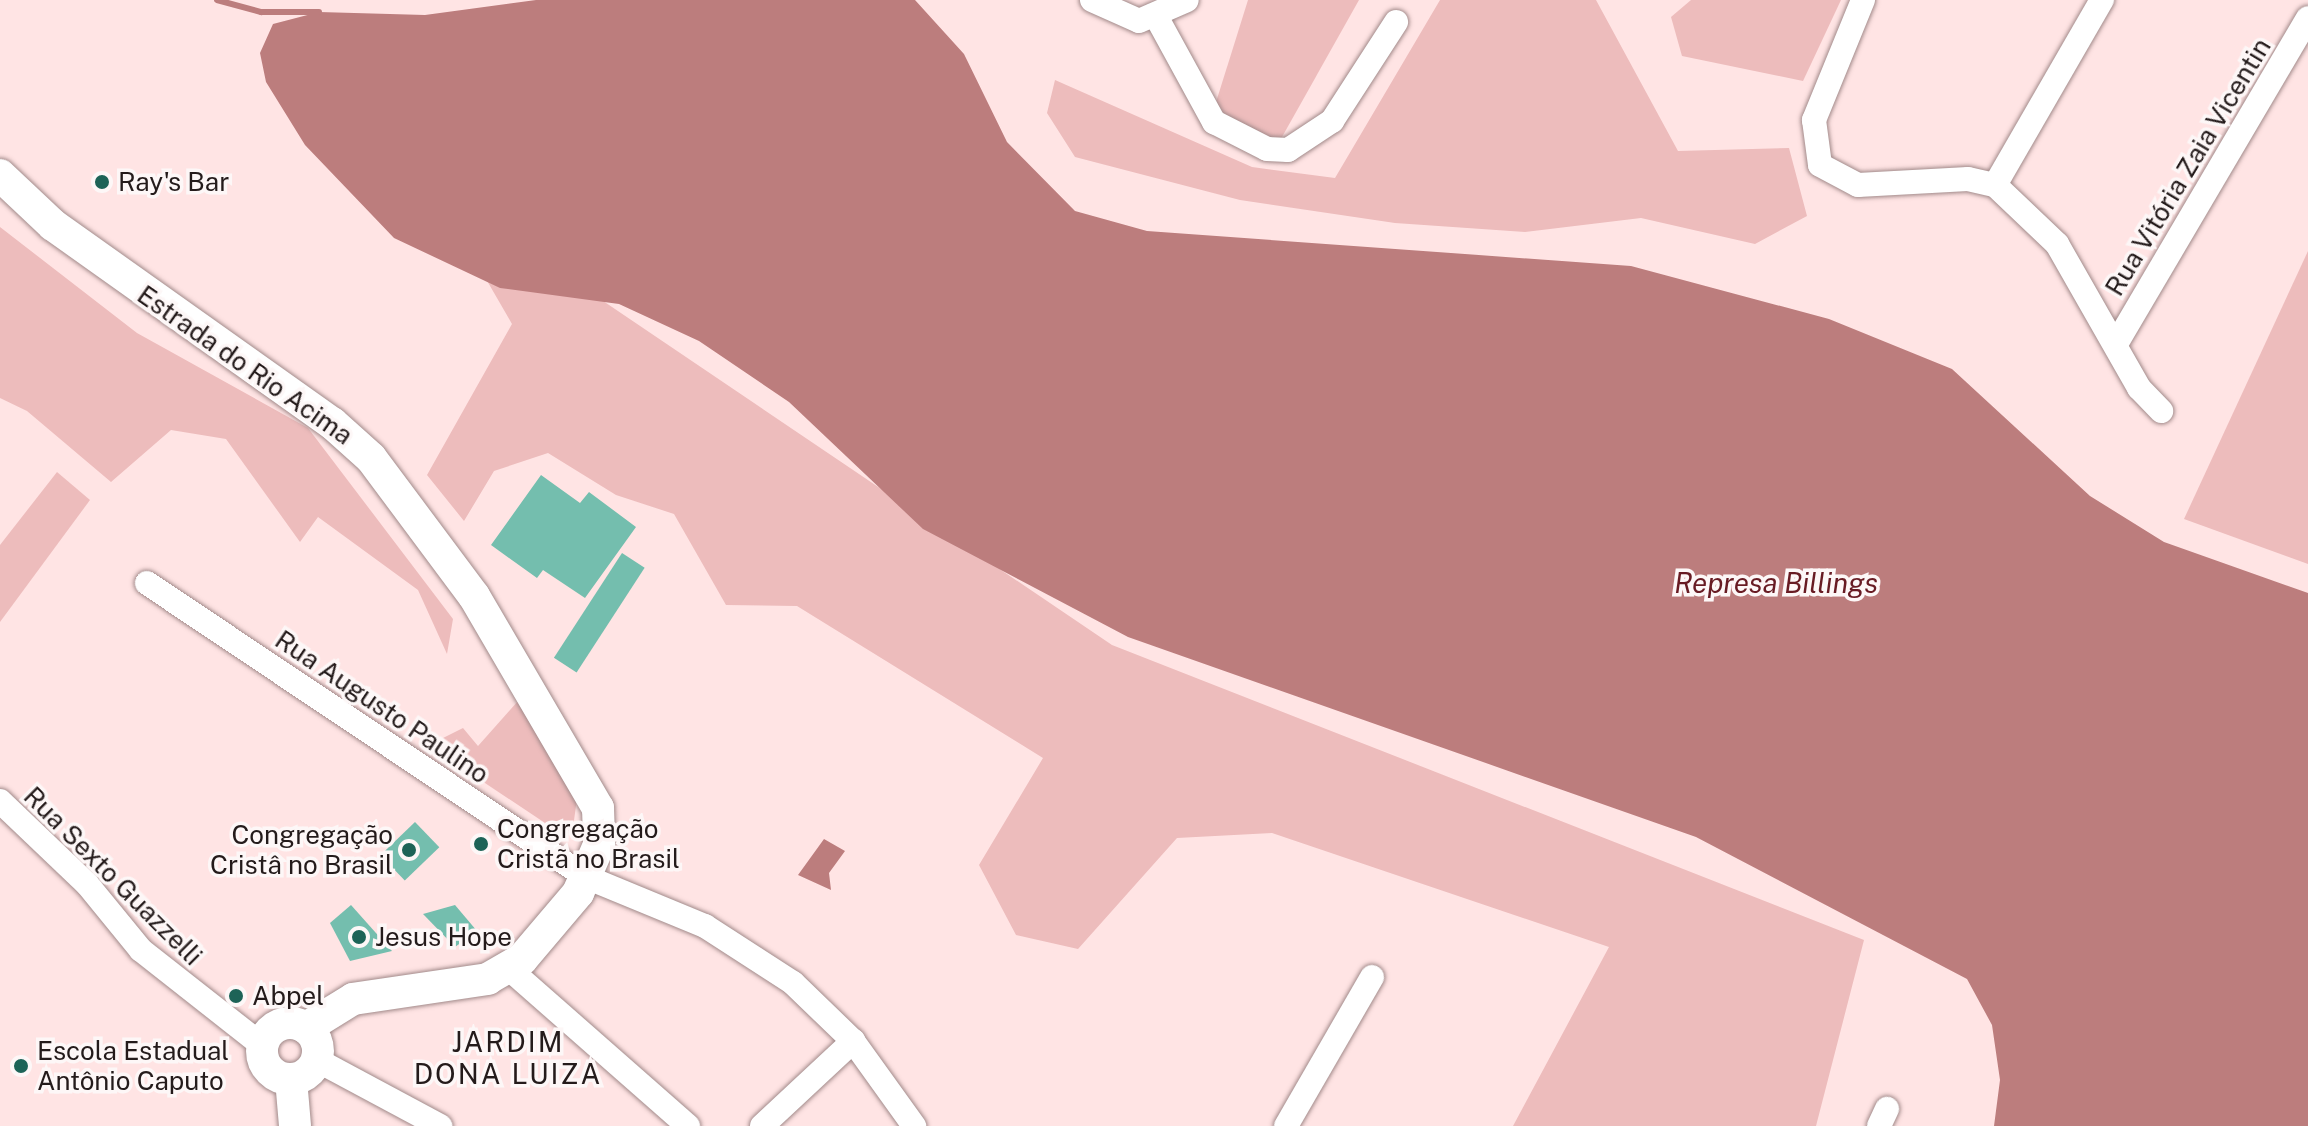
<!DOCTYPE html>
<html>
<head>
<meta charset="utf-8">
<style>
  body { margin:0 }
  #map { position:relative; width:2308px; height:1126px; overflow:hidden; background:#ffe4e4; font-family:"Public Sans",sans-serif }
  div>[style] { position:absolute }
  .green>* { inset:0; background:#edbcbc }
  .water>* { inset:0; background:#bc7d7d }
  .stream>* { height:6px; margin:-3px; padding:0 3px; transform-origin:3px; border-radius:3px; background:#bc7d7d }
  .building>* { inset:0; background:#74beae; transform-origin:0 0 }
  .roads { filter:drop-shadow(0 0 2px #a28a8a) drop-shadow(0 0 2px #a28a8a) }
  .minor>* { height:24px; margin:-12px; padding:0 12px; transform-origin:12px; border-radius:12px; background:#fff }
  .major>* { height:32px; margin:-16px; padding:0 16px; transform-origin:16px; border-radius:16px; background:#fff }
  .major>.ring { margin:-16px; padding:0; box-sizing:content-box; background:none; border:32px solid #fff; border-radius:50% }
  .dots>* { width:22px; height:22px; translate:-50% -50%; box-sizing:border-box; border:4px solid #fdf7f7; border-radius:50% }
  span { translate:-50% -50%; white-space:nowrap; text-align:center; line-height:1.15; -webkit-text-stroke:7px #fdf7f7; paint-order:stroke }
  .street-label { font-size:26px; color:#241b1b }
  .poi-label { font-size:26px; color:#241b1b }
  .left { translate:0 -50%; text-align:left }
  .right { translate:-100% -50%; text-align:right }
  .water-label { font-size:28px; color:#681b23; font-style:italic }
  .neighbourhood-label { font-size:28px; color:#241b1b; letter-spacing:2px }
</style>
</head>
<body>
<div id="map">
  <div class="green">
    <i style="clip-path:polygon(1248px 0,1359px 0,1273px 153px,1207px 131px)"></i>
    <i style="clip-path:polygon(1440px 0,1596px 0,1678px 151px,1789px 148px,1807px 216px,1755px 244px,1641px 218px,1525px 232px,1395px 223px,1240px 200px,1075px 157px,1047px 113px,1055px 80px,1252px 167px,1335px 178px)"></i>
    <i style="clip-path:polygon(1691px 0,1841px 0,1803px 81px,1682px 56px,1671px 17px)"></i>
    <i style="clip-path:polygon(0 227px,137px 333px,308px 428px,453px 619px,447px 654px,418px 590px,318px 517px,300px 542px,226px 439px,171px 430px,111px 482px,27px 411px,0 398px)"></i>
    <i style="clip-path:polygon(2308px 251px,2308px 564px,2184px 519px)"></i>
    <i style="clip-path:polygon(541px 259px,1112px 645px,1864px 940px,1816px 1126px,1513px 1126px,1609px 947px,1272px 833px,1177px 838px,1078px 949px,1016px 935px,979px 865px,1043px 758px,797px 606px,726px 605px,674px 514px,616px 495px,548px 453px,494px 471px,464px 521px,427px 475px,512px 324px,486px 279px)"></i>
    <i style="clip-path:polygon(57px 472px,90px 500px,0 622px,0 545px)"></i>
    <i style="clip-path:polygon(519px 700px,577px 798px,573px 828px,563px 835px,473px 775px,443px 738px,463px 728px,478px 746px)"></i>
  </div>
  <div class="water">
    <i style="clip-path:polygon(536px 0,915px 0,964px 54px,1007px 142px,1075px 211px,1147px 231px,1631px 266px,1829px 319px,1952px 369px,2090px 496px,2164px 542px,2308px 593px,2308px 1126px,1994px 1126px,2000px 1080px,1992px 1025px,1967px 979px,1696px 837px,1128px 637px,923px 529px,789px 402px,699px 341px,619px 304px,500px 288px,394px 238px,305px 145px,266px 82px,260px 53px,273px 24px,319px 12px,425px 15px)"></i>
    <i style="clip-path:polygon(824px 839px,845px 851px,829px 873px,831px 890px,798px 875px)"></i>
  </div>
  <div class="stream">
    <i style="left:217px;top:0;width:46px;rotate:15.3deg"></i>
    <i style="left:261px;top:12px;width:58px"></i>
  </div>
  <div class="building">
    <i style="clip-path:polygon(541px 475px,580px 503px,589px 492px,636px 527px,585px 598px,543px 570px,537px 578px,491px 545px)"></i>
    <i style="left:622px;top:553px;width:27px;height:125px;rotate:33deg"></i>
    <i style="left:415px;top:822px;width:35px;height:48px;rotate:46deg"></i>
    <i style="clip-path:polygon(351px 905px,392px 951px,350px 961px,330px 923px)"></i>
    <i style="clip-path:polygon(455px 905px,477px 931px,455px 947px,423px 914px)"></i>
  </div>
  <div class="roads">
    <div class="minor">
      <i style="left:1092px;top:0;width:51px;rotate:24.1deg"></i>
      <i style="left:1139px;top:21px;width:52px;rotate:-23.6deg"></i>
      <i style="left:1863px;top:0;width:130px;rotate:112.2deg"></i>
      <i style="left:1814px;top:120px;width:45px;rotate:82.4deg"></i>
      <i style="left:1820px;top:165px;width:43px;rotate:27.8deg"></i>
      <i style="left:1858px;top:185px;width:110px;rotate:-3.1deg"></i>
      <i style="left:1968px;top:179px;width:28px;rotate:13deg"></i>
      <i style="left:1995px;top:185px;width:86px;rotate:43.6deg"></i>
      <i style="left:2057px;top:244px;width:166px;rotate:60.3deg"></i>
      <i style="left:2139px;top:388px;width:32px;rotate:46deg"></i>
      <i style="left:1157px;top:18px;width:119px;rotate:61.3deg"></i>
      <i style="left:1214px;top:122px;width:59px;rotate:27deg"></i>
      <i style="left:1267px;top:149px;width:21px;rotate:3deg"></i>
      <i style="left:1288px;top:150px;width:53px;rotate:-33.4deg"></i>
      <i style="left:1332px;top:121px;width:118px;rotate:-57.1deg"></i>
      <i style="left:1995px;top:185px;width:214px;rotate:-60deg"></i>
      <i style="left:2116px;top:344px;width:378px;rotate:-59.5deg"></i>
      <i style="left:147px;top:583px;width:528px;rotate:33.81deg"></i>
      <i style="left:586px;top:877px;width:129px;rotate:22.4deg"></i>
      <i style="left:705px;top:926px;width:105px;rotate:32.9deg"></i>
      <i style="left:793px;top:983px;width:83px;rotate:44deg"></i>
      <i style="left:853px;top:1041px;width:105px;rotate:54.3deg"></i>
      <i style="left:0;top:801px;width:120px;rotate:43.7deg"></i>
      <i style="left:87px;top:884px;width:85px;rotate:50.7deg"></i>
      <i style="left:141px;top:950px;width:155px;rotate:38.2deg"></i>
      <i style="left:507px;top:967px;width:241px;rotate:41.3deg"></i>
      <i style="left:317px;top:1060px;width:140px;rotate:28.2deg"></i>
      <i style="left:762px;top:1126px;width:125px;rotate:-43deg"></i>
      <i style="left:1286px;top:1126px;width:172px;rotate:-60deg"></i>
      <i style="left:1879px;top:1126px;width:19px;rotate:-65deg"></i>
    </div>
    <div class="major">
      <i style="left:0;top:175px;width:73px;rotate:43.3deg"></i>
      <i style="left:53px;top:225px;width:342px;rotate:35.4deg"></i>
      <i style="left:332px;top:423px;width:52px;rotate:41.9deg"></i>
      <i style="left:371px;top:458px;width:172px;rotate:53.3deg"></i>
      <i style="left:474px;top:596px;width:246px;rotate:59.7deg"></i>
      <i style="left:598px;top:808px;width:37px;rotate:88deg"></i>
      <i style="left:599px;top:845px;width:52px;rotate:113.6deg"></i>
      <i style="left:578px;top:893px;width:87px;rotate:130.3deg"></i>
      <i style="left:522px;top:959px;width:39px;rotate:150deg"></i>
      <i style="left:488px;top:979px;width:136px;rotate:171.6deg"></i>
      <i style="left:353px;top:999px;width:55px;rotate:148.3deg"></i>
      <i class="ring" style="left:262px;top:1023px;width:24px;height:24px"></i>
      <i style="left:291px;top:1079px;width:47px;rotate:85.1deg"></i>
    </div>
  </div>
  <div class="dots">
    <i style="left:102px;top:182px;background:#1d6357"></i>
    <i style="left:481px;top:844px;background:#1d6357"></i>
    <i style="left:409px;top:850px;background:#1d6357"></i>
    <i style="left:359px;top:937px;background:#1d6357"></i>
    <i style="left:236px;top:996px;background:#1d6357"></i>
    <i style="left:21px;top:1066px;background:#1d6357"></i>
  </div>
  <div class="street-label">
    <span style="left:2188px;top:167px;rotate:-59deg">Rua Vitória Zaia Vicentin</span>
    <span style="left:245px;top:365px;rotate:35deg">Estrada do Rio Acima</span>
    <span style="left:382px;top:707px;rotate:34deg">Rua Augusto Paulino</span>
    <span style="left:113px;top:876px;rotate:45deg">Rua Sexto Guazzelli</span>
  </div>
  <div class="poi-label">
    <span class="left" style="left:118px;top:182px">Ray's Bar</span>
    <span class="left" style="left:497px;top:844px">Congregação<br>Cristã no Brasil</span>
    <span class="right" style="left:393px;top:850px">Congregação<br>Cristâ no Brasil</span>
    <span class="left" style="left:375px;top:937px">Jesus Hope</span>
    <span class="left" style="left:252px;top:996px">Abpel</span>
    <span class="left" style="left:37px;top:1066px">Escola Estadual<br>Antônio Caputo</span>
  </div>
  <div class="water-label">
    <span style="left:1776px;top:583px">Represa Billings</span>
  </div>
  <div class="neighbourhood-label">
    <span style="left:508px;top:1058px">JARDIM<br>DONA LUIZA</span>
  </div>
</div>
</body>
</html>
